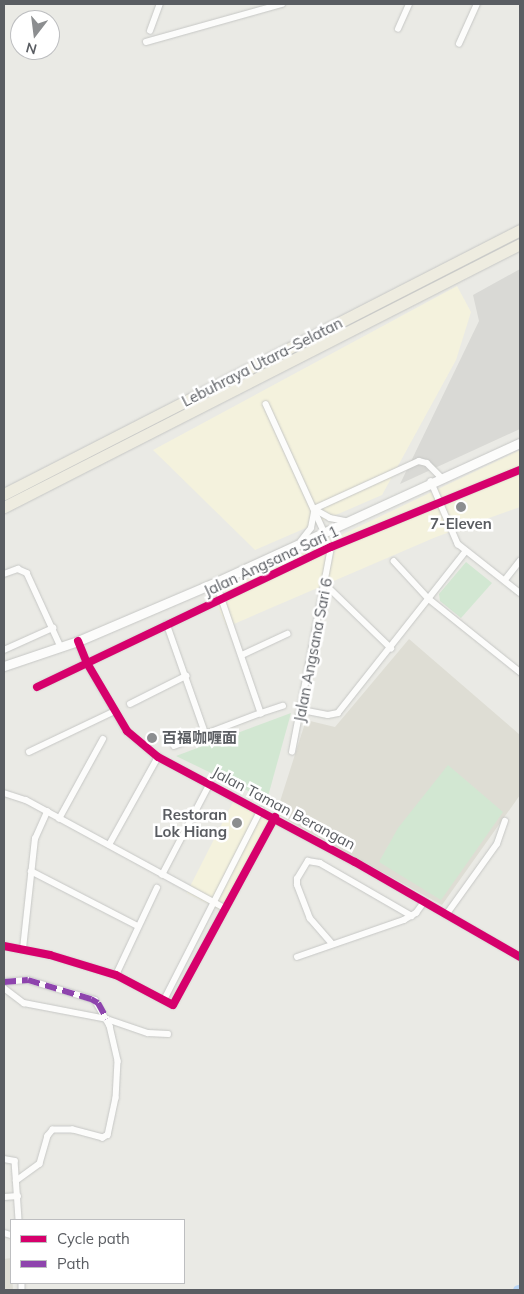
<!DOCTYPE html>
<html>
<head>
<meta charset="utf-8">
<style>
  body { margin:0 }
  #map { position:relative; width:524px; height:1294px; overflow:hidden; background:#eaeae5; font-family:Mulish,"Noto Sans SC",sans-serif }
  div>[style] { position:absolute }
  .commercial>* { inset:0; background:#f4f2dd; transform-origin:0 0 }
  .industrial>* { inset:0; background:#d9d9d5 }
  .education>* { inset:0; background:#deddd4 }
  .green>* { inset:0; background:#d2e7d2 }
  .river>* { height:11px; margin:-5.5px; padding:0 5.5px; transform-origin:5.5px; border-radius:5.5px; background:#b8d5f5 }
  .roads { filter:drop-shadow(0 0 1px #c6c7c5) drop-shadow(0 0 1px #c6c7c5) }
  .minor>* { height:5.5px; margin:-2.75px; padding:0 2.75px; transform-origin:2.75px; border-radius:2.75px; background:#fcfcfb }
  .secondary>* { height:9px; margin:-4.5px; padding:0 4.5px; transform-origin:4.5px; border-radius:4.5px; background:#fcfcfb }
  .motorway>* { height:11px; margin:-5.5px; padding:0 5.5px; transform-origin:5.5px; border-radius:5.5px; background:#eeece0 }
  .quiet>* { height:6px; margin-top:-3px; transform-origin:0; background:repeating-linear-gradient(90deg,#8e44ad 0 12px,transparent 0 18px) }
  .cycleway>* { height:8px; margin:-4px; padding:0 4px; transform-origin:4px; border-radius:4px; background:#d6006c }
  .dots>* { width:14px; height:14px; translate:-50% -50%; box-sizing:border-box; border:2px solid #fff; border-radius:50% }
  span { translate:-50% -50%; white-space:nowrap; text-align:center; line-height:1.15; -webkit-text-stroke:5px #fff; paint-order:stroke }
  .street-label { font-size:15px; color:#5a5d62 }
  .poi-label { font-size:15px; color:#5a5d62; font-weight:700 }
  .left { translate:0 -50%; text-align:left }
  .right { translate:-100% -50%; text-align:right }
  .frame { position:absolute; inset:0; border:5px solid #5a5d62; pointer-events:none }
  .legend { position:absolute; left:10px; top:1219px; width:175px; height:65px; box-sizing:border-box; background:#fff; border:1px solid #bdbec0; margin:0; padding:6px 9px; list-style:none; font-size:15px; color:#5a5d62 }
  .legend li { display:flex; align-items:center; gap:10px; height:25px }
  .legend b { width:25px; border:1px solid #bdbec0 }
  .north { position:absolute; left:10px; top:10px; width:50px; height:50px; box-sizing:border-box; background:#fff; border:1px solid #bdbec0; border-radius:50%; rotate:195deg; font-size:14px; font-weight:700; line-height:20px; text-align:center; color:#5a5d62 }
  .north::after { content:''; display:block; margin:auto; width:18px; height:22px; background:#8c8e90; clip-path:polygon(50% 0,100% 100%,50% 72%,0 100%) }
</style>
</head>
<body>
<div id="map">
  <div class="commercial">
    <i style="clip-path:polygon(457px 286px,471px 312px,456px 360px,382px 495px,255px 550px,153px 450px)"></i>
    <i style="clip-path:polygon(520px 450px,520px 507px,436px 537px,227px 627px,213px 596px)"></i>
    <i style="left:233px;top:802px;width:44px;height:102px;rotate:27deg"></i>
  </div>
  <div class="industrial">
    <i style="clip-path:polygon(520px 269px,520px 429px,400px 484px,479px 321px,473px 295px)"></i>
  </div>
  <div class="education">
    <i style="clip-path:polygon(409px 639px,520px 735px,520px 795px,442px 905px,276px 814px,306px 720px,335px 727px)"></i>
    <i style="clip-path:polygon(11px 1258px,13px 1290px,4px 1290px,4px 1259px)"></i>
  </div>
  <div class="green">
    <i style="clip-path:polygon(466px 562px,492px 583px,461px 618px,440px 601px,439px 594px)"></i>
    <i style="clip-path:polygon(291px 713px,267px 800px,176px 756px)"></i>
    <i style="clip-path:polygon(448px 765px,503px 812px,441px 900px,379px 862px,398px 828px)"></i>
  </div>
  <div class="river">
    <i style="left:518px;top:1290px;width:2px"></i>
  </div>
  <div class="roads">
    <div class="minor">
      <i style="left:398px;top:29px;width:27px;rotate:-66deg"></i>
      <i style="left:150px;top:31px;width:29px;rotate:-70deg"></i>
      <i style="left:146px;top:42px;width:141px;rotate:-15.6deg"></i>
      <i style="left:459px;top:44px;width:44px;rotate:-65.8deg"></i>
      <i style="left:266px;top:404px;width:140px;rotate:65.5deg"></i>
      <i style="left:431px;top:481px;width:69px;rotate:66.8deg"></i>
      <i style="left:458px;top:544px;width:79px;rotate:38.3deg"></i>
      <i style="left:314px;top:509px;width:115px;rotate:-24.6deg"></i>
      <i style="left:419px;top:461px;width:8px;rotate:14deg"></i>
      <i style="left:427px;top:463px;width:20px;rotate:45deg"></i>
      <i style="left:314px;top:509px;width:18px;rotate:29deg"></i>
      <i style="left:330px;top:518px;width:16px;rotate:11deg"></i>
      <i style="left:301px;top:541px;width:16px;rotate:-52deg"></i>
      <i style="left:311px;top:528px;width:16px;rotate:-79deg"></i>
      <i style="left:394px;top:561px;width:52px;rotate:47.4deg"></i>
      <i style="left:429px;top:599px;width:117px;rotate:38.7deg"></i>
      <i style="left:4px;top:574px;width:15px;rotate:-20deg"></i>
      <i style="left:18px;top:569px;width:10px;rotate:24deg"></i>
      <i style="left:27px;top:573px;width:81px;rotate:65.3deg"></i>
      <i style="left:505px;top:580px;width:24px;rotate:-52deg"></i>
      <i style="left:216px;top:582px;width:139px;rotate:71deg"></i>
      <i style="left:261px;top:713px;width:23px;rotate:-18deg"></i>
      <i style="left:326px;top:585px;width:91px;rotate:44.1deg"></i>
      <i style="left:167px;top:624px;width:114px;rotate:70.6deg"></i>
      <i style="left:78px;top:641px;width:24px;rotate:68deg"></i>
      <i style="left:87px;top:663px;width:79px;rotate:59.5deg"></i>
      <i style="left:127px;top:731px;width:40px;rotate:40deg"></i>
      <i style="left:158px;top:757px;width:223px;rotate:28.1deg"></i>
      <i style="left:355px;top:862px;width:190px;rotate:29.9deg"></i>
      <i style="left:4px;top:650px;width:54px;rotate:-24.2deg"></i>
      <i style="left:242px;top:655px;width:50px;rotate:-25deg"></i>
      <i style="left:37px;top:687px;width:326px;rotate:-25.5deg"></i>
      <i style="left:331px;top:547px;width:204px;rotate:-22.2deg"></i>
      <i style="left:130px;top:704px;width:63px;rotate:-26.6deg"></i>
      <i style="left:302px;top:710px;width:26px;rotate:11deg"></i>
      <i style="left:328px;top:715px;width:10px;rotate:-11deg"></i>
      <i style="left:338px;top:713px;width:206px;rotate:-51.7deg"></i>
      <i style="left:174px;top:746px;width:93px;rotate:-20.8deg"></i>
      <i style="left:29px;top:752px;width:95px;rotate:-25.5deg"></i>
      <i style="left:292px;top:752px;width:209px;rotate:-79.2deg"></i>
      <i style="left:4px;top:793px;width:23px;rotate:18deg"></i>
      <i style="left:26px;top:800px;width:226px;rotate:28.5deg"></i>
      <i style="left:59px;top:819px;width:91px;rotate:-61.2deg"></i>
      <i style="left:109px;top:845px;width:101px;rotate:-60.9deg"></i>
      <i style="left:31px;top:871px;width:120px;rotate:27.2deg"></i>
      <i style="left:162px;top:875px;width:102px;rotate:-62.4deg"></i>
      <i style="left:446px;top:915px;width:87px;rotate:-54.3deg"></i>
      <i style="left:497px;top:844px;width:24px;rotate:-71deg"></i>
      <i style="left:331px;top:943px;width:32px;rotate:-131deg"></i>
      <i style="left:310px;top:919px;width:36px;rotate:-111deg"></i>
      <i style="left:297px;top:885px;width:6px;rotate:-90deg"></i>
      <i style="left:297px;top:879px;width:21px;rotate:-59deg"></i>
      <i style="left:308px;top:861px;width:12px;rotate:9deg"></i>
      <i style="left:320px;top:863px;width:106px;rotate:29.9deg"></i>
      <i style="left:4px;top:946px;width:47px;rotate:11.1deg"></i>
      <i style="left:50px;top:955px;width:69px;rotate:16.9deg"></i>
      <i style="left:116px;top:975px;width:64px;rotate:27.8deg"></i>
      <i style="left:173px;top:1005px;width:214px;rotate:-61.5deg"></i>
      <i style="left:23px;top:949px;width:111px;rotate:-83.8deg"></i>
      <i style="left:35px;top:839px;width:30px;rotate:-66deg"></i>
      <i style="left:297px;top:957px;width:113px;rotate:-19.1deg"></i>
      <i style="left:404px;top:920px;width:14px;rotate:-30deg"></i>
      <i style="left:416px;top:913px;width:14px;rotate:-54deg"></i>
      <i style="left:116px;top:975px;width:96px;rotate:-64.8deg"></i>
      <i style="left:4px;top:982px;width:24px;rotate:-5deg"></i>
      <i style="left:28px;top:980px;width:70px;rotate:16.6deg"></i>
      <i style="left:95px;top:1000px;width:30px;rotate:60deg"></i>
      <i style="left:110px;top:1026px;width:36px;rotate:77deg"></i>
      <i style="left:118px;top:1061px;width:37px;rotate:93deg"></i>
      <i style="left:116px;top:1098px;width:38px;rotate:102deg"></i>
      <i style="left:108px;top:1135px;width:6px;rotate:149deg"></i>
      <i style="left:103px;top:1138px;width:31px;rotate:-165deg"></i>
      <i style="left:73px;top:1130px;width:20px;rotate:180deg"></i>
      <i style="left:53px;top:1130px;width:8px;rotate:130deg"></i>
      <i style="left:48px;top:1136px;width:29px;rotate:106deg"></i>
      <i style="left:40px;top:1164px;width:29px;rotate:144deg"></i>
      <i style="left:4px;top:988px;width:25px;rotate:37deg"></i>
      <i style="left:24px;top:1003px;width:85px;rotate:10.9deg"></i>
      <i style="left:107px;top:1019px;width:43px;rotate:18.9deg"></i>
      <i style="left:148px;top:1033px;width:20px;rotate:3deg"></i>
      <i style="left:164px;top:1000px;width:213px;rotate:-63deg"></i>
      <i style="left:4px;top:1159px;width:11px;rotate:10deg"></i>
      <i style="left:15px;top:1161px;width:59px;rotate:86.1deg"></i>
      <i style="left:4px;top:1197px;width:14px;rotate:-4deg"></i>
      <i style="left:4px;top:1233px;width:7px;rotate:16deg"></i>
      <i style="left:22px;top:1283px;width:7px;rotate:90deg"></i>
    </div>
    <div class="secondary">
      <i style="left:4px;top:666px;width:78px;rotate:-18.7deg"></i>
      <i style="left:78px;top:641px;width:150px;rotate:-23.1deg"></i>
      <i style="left:216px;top:582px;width:334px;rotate:-24.6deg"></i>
    </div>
    <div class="motorway">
      <i style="left:4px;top:494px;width:580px;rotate:-27.1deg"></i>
      <i style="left:4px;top:507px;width:579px;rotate:-27.01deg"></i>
    </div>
  </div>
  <div class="quiet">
    <i style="left:4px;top:982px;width:24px;rotate:-5deg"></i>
    <i style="left:28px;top:980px;width:66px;rotate:16.8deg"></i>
    <i style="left:91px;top:999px;width:8px;rotate:30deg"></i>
    <i style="left:98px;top:1003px;width:18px;rotate:61deg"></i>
  </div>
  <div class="cycleway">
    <i style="left:78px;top:641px;width:24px;rotate:68deg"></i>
    <i style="left:87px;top:663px;width:79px;rotate:59.5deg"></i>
    <i style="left:127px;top:731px;width:40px;rotate:40deg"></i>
    <i style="left:158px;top:757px;width:223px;rotate:28.1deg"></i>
    <i style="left:355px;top:862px;width:190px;rotate:29.9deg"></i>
    <i style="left:37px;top:687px;width:326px;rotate:-25.5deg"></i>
    <i style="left:331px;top:547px;width:204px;rotate:-22.2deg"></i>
    <i style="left:4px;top:946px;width:47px;rotate:11.1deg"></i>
    <i style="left:50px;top:955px;width:69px;rotate:16.9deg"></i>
    <i style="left:116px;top:975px;width:64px;rotate:27.8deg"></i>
    <i style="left:173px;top:1005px;width:214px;rotate:-61.5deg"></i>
  </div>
  <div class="dots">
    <i style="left:461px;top:507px;background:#8c8e90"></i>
    <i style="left:152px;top:738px;background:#8c8e90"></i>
    <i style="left:237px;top:823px;background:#8c8e90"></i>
  </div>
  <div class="street-label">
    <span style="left:262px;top:362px;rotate:-27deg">Lebuhraya Utara–Selatan</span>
    <span style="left:271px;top:561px;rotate:-25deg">Jalan Angsana Sari 1</span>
    <span style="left:313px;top:650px;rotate:-79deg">Jalan Angsana Sari 6</span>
    <span style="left:284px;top:808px;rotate:28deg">Jalan Taman Berangan</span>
  </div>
  <div class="poi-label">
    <span style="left:461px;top:524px">7-Eleven</span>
    <span class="left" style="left:162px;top:738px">百福咖喱面</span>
    <span class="right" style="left:227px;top:823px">Restoran<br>Lok Hiang</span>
  </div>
  <div class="frame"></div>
  <ul class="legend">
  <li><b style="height:6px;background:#d6006c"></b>Cycle path</li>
  <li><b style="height:6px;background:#8e44ad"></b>Path</li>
  </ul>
  <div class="north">N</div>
</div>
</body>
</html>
